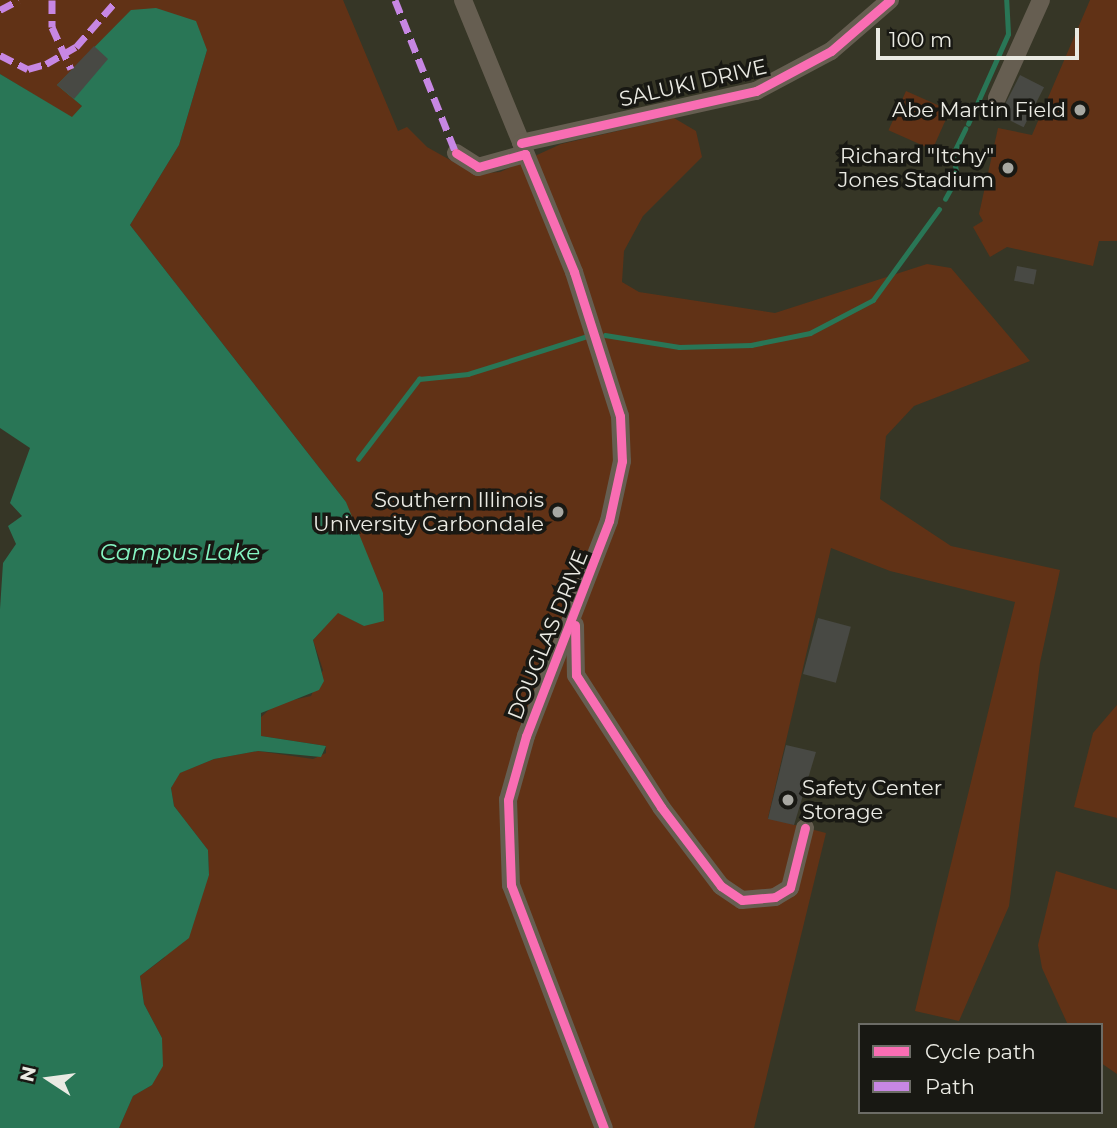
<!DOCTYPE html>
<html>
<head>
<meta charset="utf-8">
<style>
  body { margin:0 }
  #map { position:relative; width:1117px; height:1128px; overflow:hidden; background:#2e2e28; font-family:Montserrat,sans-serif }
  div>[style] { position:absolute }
  .built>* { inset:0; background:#363626 }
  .green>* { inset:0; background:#613216; transform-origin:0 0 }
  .water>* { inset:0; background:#297656 }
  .stream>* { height:4.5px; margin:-2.25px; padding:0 2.25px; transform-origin:2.25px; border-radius:2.25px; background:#297656 }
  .building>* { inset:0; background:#484944; transform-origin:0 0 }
  .minor>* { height:18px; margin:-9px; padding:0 9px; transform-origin:9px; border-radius:9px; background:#665e51 }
  .quiet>* { height:7px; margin-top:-3.5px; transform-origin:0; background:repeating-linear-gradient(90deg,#c787e3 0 14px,transparent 0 21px) }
  .cycleway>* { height:9px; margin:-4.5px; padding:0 4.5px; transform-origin:4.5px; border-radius:4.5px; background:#f96db3 }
  .dots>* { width:19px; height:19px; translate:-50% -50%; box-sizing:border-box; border:4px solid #181813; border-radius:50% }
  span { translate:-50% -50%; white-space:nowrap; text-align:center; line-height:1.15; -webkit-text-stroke:7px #181813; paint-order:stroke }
  .street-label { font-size:21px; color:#eaeae3 }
  .poi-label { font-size:21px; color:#eaeae3 }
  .right { translate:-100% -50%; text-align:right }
  .left { translate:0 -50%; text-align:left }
  .water-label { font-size:23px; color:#85f6c3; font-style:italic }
  .legend { position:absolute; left:858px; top:1023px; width:245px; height:91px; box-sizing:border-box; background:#181813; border:2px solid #6c6c66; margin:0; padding:9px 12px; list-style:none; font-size:21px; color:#eaeae3 }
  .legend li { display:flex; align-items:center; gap:14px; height:35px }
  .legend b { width:35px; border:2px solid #6c6c66 }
  .north { position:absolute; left:14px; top:1044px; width:70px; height:70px; -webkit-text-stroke:5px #181813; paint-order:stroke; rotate:283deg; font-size:19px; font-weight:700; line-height:28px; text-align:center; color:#eaeae3 }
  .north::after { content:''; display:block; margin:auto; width:24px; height:32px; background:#eaeae3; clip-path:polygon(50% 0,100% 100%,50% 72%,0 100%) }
  .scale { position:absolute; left:876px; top:28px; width:203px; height:32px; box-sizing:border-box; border:4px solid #eaeae3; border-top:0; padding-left:9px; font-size:21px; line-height:24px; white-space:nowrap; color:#eaeae3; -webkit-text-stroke:5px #181813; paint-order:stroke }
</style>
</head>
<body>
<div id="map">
  <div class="built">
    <i style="clip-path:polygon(evenodd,0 0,1117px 0,1117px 1128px,0 1128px,0 0,860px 1025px,1101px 1025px,1101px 1112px,860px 1112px,860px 1025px)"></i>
  </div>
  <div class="green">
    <i style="clip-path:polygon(0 0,343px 0,398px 131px,407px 127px,427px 147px,475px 174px,500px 172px,561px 144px,674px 118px,696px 131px,702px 157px,643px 216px,624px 251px,622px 282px,639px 292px,775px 313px,927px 264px,951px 268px,1030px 361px,914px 406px,886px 436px,880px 499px,951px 546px,1060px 570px,1040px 663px,1009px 906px,959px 1021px,915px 1011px,1015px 602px,890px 571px,831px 548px,768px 818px,826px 833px,754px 1128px,119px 1128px,133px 1096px,152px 1085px,162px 1038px,144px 1004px,140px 976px,164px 958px,209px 875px,208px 850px,174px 806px,171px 788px,179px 773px,214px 759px,258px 751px,313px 759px,326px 753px,326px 746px,261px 736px,258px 720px,275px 704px,311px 696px,323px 670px,313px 640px,338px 612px,364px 626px,346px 502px,130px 225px,179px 145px,207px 50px,131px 11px,58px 85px,82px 106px,72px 118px,0 74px)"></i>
    <i style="clip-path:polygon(1090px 0,1117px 0,1117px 241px,1099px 241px,1093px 266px,1007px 247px,990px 257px,973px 227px,983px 221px,979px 214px,998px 128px,1032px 135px)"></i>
    <i style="left:906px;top:91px;width:48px;height:43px;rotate:24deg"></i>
    <i style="clip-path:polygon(1117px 705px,1117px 818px,1074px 807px,1093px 733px)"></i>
    <i style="clip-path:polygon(1056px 871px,1117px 890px,1117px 1074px,1101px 1063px,1101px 1025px,1068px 1025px,1042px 968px,1038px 945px)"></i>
  </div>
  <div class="water">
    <i style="clip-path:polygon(156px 8px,196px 21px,207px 50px,179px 145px,130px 225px,346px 502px,383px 593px,384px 621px,364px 626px,338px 613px,313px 640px,324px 681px,319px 690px,261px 713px,261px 736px,326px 746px,321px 757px,258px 751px,214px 759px,180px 773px,171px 788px,174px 806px,208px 850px,209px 875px,189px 938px,140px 976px,144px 1004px,162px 1038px,163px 1066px,152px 1085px,133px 1096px,119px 1128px,0 1128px,0 609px,3px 563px,16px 544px,8px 526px,22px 516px,10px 503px,30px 448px,0 428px,0 74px,72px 117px,82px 106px,57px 85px,131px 10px)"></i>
  </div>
  <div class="stream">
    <i style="left:968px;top:124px;width:98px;rotate:-66deg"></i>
    <i style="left:1008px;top:34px;width:34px;rotate:-93deg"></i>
    <i style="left:945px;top:199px;width:25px;rotate:-61deg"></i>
    <i style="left:957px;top:177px;width:23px;rotate:-100deg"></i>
    <i style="left:953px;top:154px;width:28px;rotate:-64deg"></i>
    <i style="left:605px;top:335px;width:75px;rotate:9.2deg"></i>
    <i style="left:679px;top:347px;width:72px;rotate:-1.6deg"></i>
    <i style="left:751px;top:345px;width:60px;rotate:-11.5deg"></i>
    <i style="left:810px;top:333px;width:71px;rotate:-27.6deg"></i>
    <i style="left:873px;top:300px;width:112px;rotate:-54deg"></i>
    <i style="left:358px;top:459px;width:101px;rotate:-52.7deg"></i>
    <i style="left:419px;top:379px;width:49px;rotate:-5.8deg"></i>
    <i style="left:468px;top:374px;width:126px;rotate:-17.6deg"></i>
  </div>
  <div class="building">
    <i style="clip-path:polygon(94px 46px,108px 59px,74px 99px,57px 85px)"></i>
    <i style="left:1020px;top:75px;width:27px;height:45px;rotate:27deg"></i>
    <i style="left:1017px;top:266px;width:20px;height:15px;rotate:11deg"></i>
    <i style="left:818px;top:618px;width:34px;height:58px;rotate:15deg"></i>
    <i style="clip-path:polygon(786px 745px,816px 752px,794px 825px,768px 819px)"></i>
  </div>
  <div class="minor">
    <i style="left:463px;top:0;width:294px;rotate:67.8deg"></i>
    <i style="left:574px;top:272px;width:151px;rotate:72.3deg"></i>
    <i style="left:620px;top:416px;width:45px;rotate:87.5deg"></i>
    <i style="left:622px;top:461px;width:61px;rotate:102.2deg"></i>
    <i style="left:609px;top:521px;width:230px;rotate:111.1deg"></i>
    <i style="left:526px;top:736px;width:66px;rotate:105.7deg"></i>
    <i style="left:508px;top:800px;width:85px;rotate:88deg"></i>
    <i style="left:511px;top:885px;width:260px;rotate:69.1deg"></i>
    <i style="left:997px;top:98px;width:107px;rotate:-65.8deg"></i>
    <i style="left:521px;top:143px;width:241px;rotate:-12.5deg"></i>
    <i style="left:756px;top:91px;width:85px;rotate:-28.1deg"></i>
    <i style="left:831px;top:51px;width:78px;rotate:-40.8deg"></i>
    <i style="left:456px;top:153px;width:26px;rotate:32deg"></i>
    <i style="left:478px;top:167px;width:49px;rotate:-15.5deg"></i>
    <i style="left:575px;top:625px;width:50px;rotate:88.9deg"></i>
    <i style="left:576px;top:675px;width:157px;rotate:57.2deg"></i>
    <i style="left:661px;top:807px;width:99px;rotate:52.8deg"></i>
    <i style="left:721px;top:886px;width:25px;rotate:34deg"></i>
    <i style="left:742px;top:900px;width:33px;rotate:-5deg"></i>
    <i style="left:775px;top:897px;width:17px;rotate:-31deg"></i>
    <i style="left:790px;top:888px;width:62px;rotate:-76deg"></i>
  </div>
  <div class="quiet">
    <i style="left:52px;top:0;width:27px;rotate:90deg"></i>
    <i style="left:52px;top:27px;width:46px;rotate:65.7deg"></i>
    <i style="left:395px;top:0;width:165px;rotate:68.3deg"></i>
    <i style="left:0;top:10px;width:21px;rotate:-28deg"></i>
    <i style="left:0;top:55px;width:31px;rotate:27deg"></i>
    <i style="left:28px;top:69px;width:19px;rotate:-16deg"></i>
    <i style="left:46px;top:64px;width:34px;rotate:-30deg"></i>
    <i style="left:76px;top:47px;width:62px;rotate:-48.9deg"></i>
  </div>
  <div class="cycleway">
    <i style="left:521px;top:143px;width:241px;rotate:-12.5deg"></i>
    <i style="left:756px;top:91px;width:85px;rotate:-28.1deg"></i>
    <i style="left:831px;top:51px;width:78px;rotate:-40.8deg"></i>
    <i style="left:456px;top:153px;width:26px;rotate:32deg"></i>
    <i style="left:478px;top:167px;width:49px;rotate:-15.5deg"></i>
    <i style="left:525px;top:154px;width:128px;rotate:67.4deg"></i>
    <i style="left:574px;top:272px;width:151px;rotate:72.3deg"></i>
    <i style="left:620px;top:416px;width:45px;rotate:87.5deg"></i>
    <i style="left:622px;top:461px;width:61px;rotate:102.2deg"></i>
    <i style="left:609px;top:521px;width:230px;rotate:111.1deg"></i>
    <i style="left:526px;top:736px;width:66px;rotate:105.7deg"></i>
    <i style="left:508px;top:800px;width:85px;rotate:88deg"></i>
    <i style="left:511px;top:885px;width:260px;rotate:69.1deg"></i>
    <i style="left:575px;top:625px;width:50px;rotate:88.9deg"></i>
    <i style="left:576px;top:675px;width:157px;rotate:57.2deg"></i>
    <i style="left:661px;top:807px;width:99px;rotate:52.8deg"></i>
    <i style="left:721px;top:886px;width:25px;rotate:34deg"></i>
    <i style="left:742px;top:900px;width:33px;rotate:-5deg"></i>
    <i style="left:775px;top:897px;width:17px;rotate:-31deg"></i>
    <i style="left:790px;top:888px;width:62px;rotate:-76deg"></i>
  </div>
  <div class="dots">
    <i style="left:1080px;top:110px;background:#a8a8a2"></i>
    <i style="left:1008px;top:168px;background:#a8a8a2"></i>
    <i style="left:558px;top:512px;background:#a8a8a2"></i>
    <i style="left:788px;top:800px;background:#a8a8a2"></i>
  </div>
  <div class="street-label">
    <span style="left:693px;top:83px;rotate:-13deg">SALUKI DRIVE</span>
    <span style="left:548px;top:635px;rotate:-68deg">DOUGLAS DRIVE</span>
  </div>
  <div class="poi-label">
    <span class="right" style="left:1066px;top:110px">Abe Martin Field</span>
    <span class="right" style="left:994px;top:168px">Richard "Itchy"<br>Jones Stadium</span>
    <span class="right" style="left:544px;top:512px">Southern Illinois<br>University Carbondale</span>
    <span class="left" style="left:802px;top:800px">Safety Center<br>Storage</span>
  </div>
  <div class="water-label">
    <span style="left:180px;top:552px">Campus Lake</span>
  </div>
  <ul class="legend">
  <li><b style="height:9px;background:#f96db3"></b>Cycle path</li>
  <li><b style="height:9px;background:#c787e3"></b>Path</li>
  </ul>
  <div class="north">N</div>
  <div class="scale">100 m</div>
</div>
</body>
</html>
